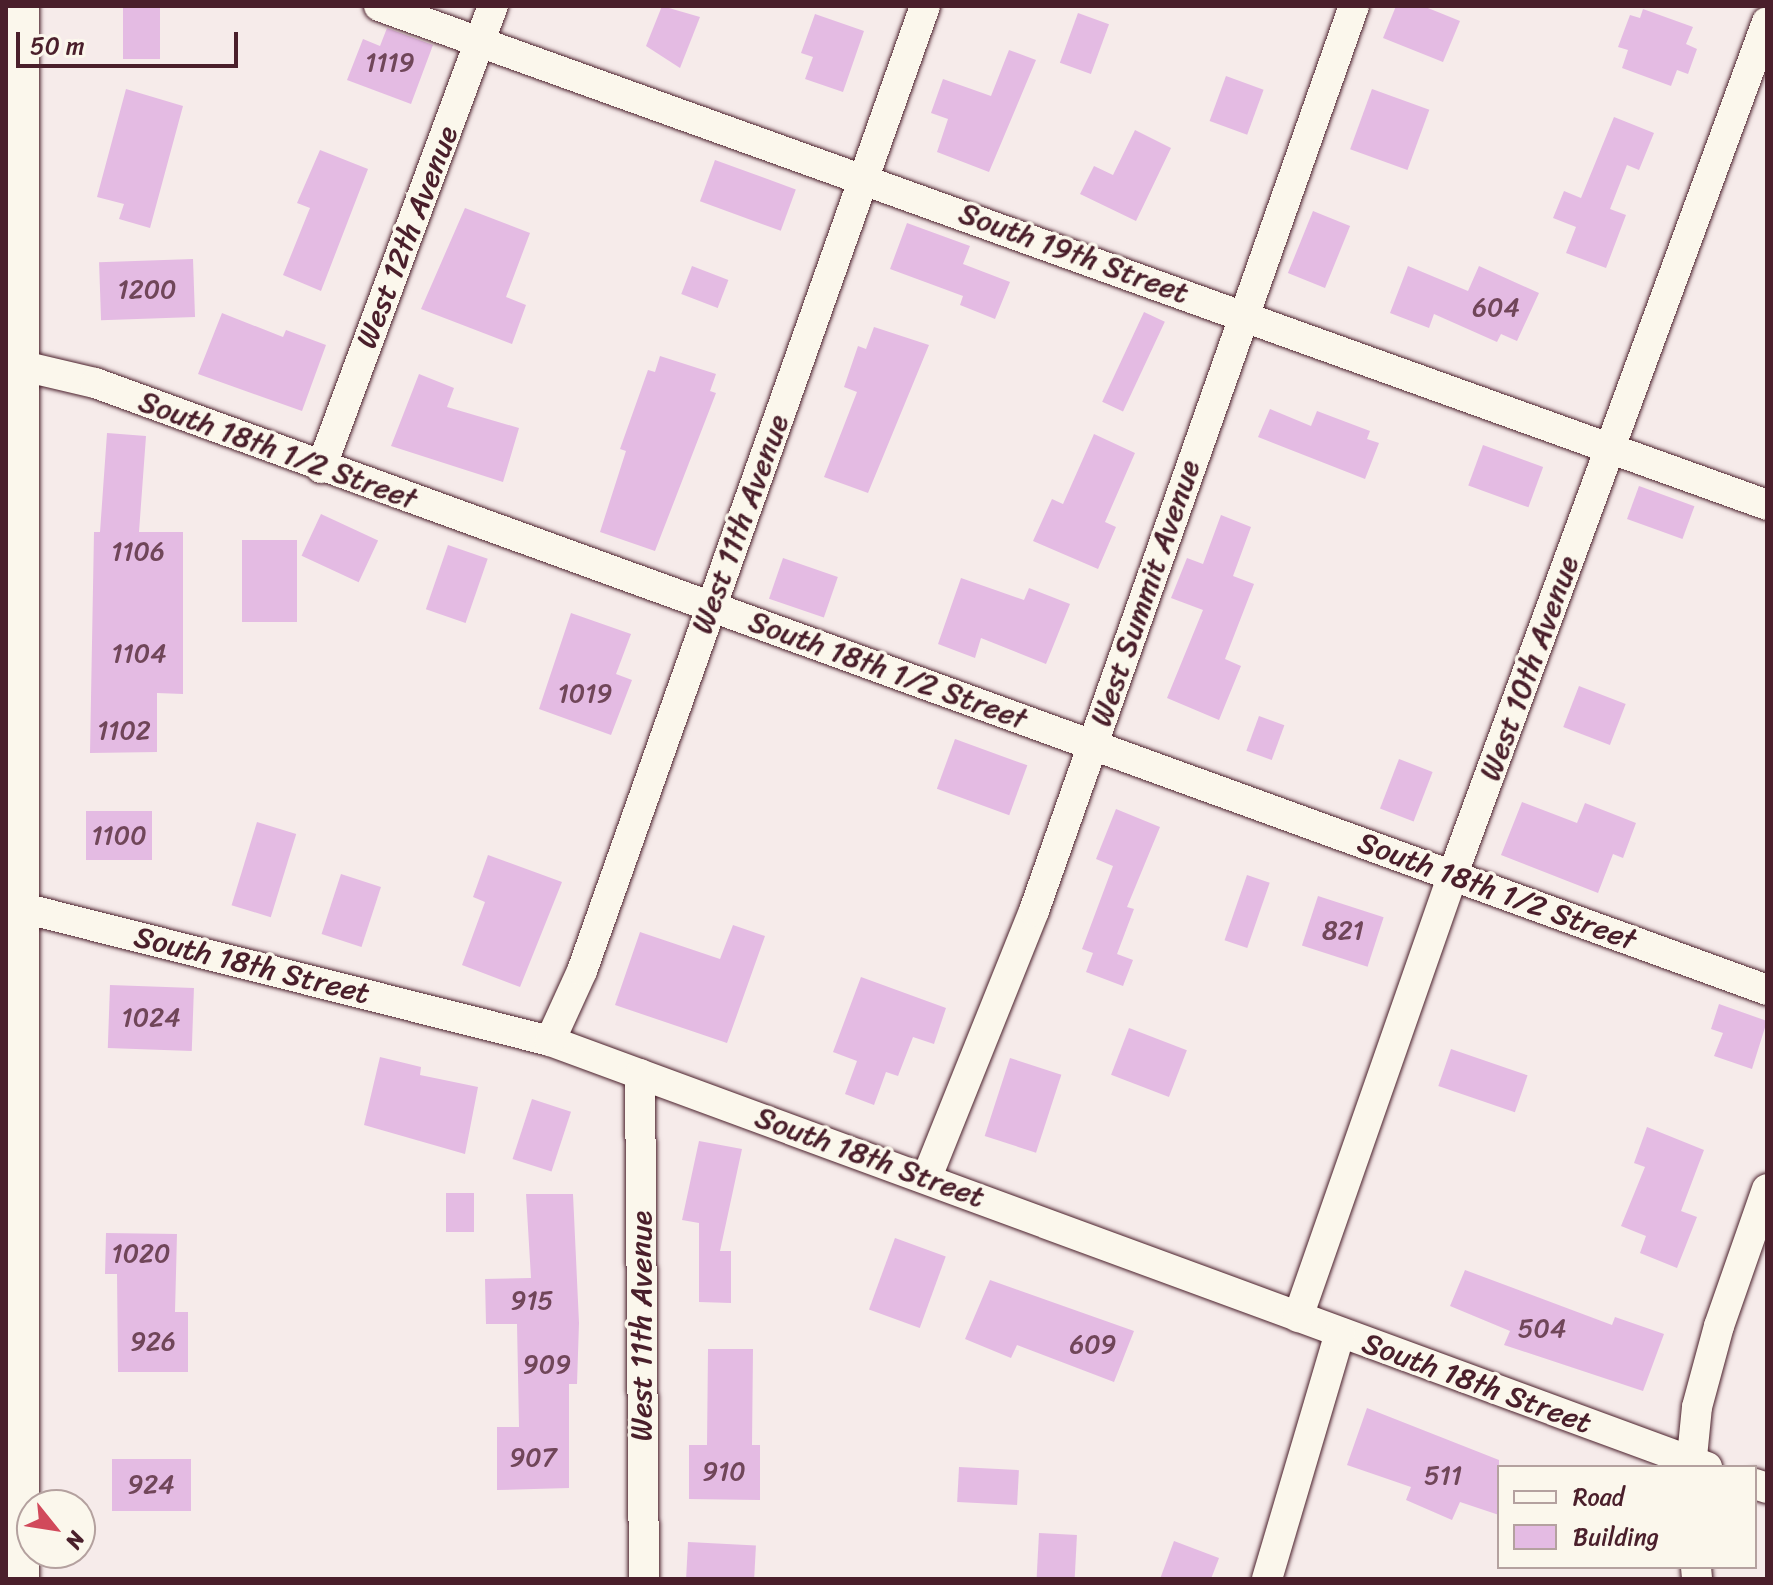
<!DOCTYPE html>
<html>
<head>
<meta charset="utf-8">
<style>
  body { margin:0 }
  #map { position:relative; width:1773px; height:1585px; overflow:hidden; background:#f6ebea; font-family:Sriracha,sans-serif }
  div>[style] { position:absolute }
  .building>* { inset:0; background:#e4bbe3; transform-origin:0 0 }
  .roads { filter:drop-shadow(0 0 2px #4a1f2b) drop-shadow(0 0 2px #4a1f2b) }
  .street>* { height:30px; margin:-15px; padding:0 15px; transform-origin:15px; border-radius:15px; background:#fbf7ec }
  .secondary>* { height:44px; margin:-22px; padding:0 22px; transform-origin:22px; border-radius:22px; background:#fbf7ec }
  span { translate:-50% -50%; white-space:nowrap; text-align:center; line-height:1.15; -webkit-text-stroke:7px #fbf7ec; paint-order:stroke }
  .number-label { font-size:26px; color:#704659 }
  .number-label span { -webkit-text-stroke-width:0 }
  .street-label { font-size:30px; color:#4a1f2b }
  .frame { position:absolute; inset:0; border:8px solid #4a1f2b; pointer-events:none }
  .legend { position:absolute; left:1497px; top:1465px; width:260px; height:104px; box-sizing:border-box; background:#fbf7ec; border:2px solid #b4a19f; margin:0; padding:10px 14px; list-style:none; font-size:24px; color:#4a1f2b }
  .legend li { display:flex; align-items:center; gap:16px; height:40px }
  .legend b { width:40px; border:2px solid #b4a19f }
  .north { position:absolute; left:16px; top:1489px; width:80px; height:80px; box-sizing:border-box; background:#fbf7ec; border:2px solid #b4a19f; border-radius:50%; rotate:120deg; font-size:22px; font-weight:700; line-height:32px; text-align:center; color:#4a1f2b }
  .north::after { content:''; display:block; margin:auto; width:28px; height:36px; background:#d1495b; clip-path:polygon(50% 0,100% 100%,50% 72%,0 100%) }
  .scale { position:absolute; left:16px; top:32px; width:222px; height:36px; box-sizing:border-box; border:4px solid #4a1f2b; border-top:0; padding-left:10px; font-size:24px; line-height:28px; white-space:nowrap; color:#4a1f2b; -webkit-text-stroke:6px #fbf7ec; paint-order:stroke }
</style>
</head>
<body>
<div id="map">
  <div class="building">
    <i style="left:123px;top:6px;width:37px;height:53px"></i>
    <i style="clip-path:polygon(662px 6px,700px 17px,680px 68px,646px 46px)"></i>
    <i style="clip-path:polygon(1396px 6px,1423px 6px,1460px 21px,1443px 62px,1383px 38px)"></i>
    <i style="clip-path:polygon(1643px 9px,1693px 27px,1686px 44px,1697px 49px,1688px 74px,1677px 70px,1671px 86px,1622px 68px,1628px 50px,1618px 47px,1630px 15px,1640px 18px)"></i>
    <i style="left:1078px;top:13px;width:33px;height:53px;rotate:20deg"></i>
    <i style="clip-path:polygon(815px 14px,864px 31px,843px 92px,805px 79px,813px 57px,801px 53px)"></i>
    <i style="clip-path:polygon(387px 28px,433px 45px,411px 104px,347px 80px,363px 39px,380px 46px)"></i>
    <i style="clip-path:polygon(1009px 50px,1036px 60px,989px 172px,937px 152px,948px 119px,931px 113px,943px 79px,991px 96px)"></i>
    <i style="left:1226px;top:76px;width:40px;height:48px;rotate:20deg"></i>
    <i style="clip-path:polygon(126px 89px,183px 106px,150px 228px,119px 219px,124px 204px,97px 197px)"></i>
    <i style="left:1372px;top:89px;width:61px;height:64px;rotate:20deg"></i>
    <i style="clip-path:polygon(1614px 117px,1654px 133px,1639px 170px,1627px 165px,1610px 209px,1626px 215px,1606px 268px,1566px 253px,1576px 227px,1553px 218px,1564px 191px,1581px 198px)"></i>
    <i style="clip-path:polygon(1135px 130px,1171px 148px,1136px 221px,1080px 194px,1094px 166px,1113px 175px)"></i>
    <i style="clip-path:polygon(320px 150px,368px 169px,321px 291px,283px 275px,310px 208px,297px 203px)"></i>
    <i style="left:715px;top:160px;width:86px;height:44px;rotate:20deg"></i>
    <i style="clip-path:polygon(465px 208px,530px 233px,506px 297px,526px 305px,512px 344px,421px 309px)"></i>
    <i style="left:1313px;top:211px;width:40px;height:67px;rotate:22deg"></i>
    <i style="clip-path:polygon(907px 223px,970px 246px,963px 264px,1010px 282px,995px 319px,960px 305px,963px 296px,890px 269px)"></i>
    <i style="left:193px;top:259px;width:58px;height:94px;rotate:88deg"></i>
    <i style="left:692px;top:266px;width:39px;height:30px;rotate:21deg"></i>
    <i style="clip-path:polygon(1408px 266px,1468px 291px,1479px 266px,1539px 293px,1517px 341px,1501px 334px,1497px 342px,1434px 314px,1429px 328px,1390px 313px)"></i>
    <i style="left:1144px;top:312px;width:23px;height:99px;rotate:25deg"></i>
    <i style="clip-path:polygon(222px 313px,283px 337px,286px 330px,326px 345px,302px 411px,198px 374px)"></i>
    <i style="clip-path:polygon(874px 327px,929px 345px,868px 493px,824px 477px,857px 392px,844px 387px,858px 346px,866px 349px)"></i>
    <i style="clip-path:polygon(660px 356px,716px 374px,710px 391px,716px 393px,655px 551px,600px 532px,626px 451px,620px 449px,648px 370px,655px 372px)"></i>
    <i style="clip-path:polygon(419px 374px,454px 388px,447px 407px,519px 428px,503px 482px,391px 446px)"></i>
    <i style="clip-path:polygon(1270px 409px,1311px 426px,1317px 411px,1370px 431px,1367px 439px,1379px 443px,1365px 479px,1258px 437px)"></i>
    <i style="clip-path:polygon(107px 433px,146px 436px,139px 532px,183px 532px,183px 694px,157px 693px,157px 752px,90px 753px,94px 532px,100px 532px)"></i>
    <i style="clip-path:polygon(1094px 434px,1135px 453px,1105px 522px,1116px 527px,1098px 569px,1033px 541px,1052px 499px,1063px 504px)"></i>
    <i style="left:1483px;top:445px;width:64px;height:43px;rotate:20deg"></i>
    <i style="left:1639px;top:486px;width:59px;height:35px;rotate:20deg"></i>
    <i style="left:321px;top:514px;width:63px;height:46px;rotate:25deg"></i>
    <i style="clip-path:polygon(1221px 515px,1251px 527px,1233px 576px,1254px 584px,1225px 659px,1241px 666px,1219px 720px,1167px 698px,1203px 610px,1171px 598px,1187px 558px,1203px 564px)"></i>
    <i style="left:242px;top:540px;width:55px;height:82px"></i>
    <i style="left:448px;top:545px;width:42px;height:68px;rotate:19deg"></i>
    <i style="left:783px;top:558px;width:58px;height:43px;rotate:19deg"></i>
    <i style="clip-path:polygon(961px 578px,1024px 600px,1029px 588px,1070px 604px,1046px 664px,981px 638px,975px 658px,938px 644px)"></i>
    <i style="clip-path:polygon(571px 613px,631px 634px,616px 674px,632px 680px,611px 735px,539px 709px)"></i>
    <i style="left:1579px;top:686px;width:50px;height:44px;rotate:21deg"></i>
    <i style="left:1259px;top:716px;width:27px;height:37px;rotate:20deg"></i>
    <i style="left:955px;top:739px;width:77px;height:53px;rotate:20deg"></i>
    <i style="left:1399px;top:759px;width:36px;height:53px;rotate:21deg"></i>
    <i style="clip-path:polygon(1522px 802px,1577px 823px,1585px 803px,1636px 823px,1623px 858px,1613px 854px,1598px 893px,1501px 855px)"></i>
    <i style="clip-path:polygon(1116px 809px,1160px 827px,1127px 907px,1134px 909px,1117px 954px,1133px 960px,1123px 986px,1086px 972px,1093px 953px,1082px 949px,1113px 866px,1096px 859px)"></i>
    <i style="left:86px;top:811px;width:66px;height:49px"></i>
    <i style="left:257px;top:822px;width:41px;height:87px;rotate:17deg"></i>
    <i style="clip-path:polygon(488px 855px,562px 882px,520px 987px,462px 965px,485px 902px,473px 897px)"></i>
    <i style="left:341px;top:874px;width:42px;height:63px;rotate:18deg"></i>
    <i style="left:1247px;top:875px;width:24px;height:69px;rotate:19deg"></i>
    <i style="left:1318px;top:896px;width:69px;height:52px;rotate:18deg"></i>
    <i style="clip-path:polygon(733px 925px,765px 936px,727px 1043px,615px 1005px,640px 932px,720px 959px)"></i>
    <i style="clip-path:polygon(861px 977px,946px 1008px,934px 1044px,913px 1037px,898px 1076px,886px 1072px,874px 1105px,845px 1094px,857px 1061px,833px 1052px)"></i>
    <i style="left:110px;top:985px;width:84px;height:63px;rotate:2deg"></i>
    <i style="clip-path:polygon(1719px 1004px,1767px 1021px,1752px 1069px,1714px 1056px,1723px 1033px,1711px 1029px)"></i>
    <i style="left:1129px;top:1028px;width:62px;height:50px;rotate:21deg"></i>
    <i style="left:1451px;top:1049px;width:81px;height:39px;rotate:19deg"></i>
    <i style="clip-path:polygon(380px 1057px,421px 1067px,420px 1075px,478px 1087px,465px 1154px,364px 1125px)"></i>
    <i style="left:1010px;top:1058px;width:54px;height:82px;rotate:18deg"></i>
    <i style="left:532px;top:1099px;width:41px;height:63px;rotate:18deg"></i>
    <i style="clip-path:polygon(1647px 1127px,1704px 1150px,1681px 1211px,1697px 1217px,1677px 1268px,1640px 1253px,1646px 1236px,1621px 1226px,1645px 1167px,1634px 1163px)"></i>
    <i style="clip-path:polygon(699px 1141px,742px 1149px,720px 1251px,731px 1251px,731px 1303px,699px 1302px,699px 1223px,682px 1220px)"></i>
    <i style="left:446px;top:1193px;width:28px;height:39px"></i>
    <i style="clip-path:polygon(526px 1194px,573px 1194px,579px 1323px,577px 1384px,569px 1384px,569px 1488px,497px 1490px,497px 1427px,519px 1427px,517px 1324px,486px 1324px,485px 1279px,531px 1278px)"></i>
    <i style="clip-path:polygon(106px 1233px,177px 1234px,175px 1312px,188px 1312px,188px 1372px,118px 1372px,117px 1274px,105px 1274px)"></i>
    <i style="left:895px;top:1238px;width:54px;height:76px;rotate:20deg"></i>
    <i style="clip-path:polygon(1465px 1270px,1612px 1325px,1615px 1317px,1664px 1334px,1643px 1391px,1504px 1345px,1510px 1331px,1450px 1306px)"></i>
    <i style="clip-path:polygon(990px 1280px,1134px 1331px,1114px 1382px,1017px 1345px,1011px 1358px,965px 1339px)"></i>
    <i style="clip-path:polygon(708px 1349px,753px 1349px,752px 1445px,760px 1445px,760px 1500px,689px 1499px,689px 1445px,707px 1445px)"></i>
    <i style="clip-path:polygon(1367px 1408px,1499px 1460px,1499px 1515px,1460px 1502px,1452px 1520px,1406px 1500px,1411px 1487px,1347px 1465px)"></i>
    <i style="left:112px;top:1459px;width:79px;height:52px"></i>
    <i style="left:959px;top:1467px;width:60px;height:35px;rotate:3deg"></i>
    <i style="left:1039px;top:1533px;width:38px;height:46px;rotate:3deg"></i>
    <i style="clip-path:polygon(1174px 1541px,1219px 1558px,1211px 1579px,1160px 1579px)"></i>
    <i style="left:688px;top:1542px;width:68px;height:37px;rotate:3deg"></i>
  </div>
  <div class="roads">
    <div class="street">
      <i style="left:379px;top:6px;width:1475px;rotate:19.77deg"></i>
      <i style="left:6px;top:362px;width:91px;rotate:13.3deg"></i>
      <i style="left:95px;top:383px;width:1779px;rotate:19.95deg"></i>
      <i style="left:321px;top:468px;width:493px;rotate:-69.6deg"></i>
      <i style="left:15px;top:906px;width:552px;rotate:14.16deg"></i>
      <i style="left:550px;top:1041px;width:1233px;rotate:20.21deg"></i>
      <i style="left:550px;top:1041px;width:77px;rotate:-65.4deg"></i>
      <i style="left:582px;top:971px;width:1024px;rotate:-70.43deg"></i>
      <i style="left:640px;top:1074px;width:505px;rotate:89.55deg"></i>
      <i style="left:927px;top:1177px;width:287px;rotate:-68.1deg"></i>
      <i style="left:1034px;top:911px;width:960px;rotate:-70.53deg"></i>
      <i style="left:1298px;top:1317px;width:469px;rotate:-70.7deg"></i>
      <i style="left:1453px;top:874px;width:908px;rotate:-69.77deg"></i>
      <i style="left:1691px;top:1467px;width:60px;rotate:-84.3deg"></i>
      <i style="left:1697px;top:1407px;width:84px;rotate:-74.8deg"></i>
      <i style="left:1719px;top:1326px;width:145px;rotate:-70.7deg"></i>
      <i style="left:1755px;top:1484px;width:13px;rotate:18deg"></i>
      <i style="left:1696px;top:1567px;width:12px;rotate:85deg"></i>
      <i style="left:1267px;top:1579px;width:257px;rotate:-73.5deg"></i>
    </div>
    <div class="secondary">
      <i style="left:17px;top:6px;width:1573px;rotate:90deg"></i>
    </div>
  </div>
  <div class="number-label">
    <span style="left:390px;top:63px">1119</span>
    <span style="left:147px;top:290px">1200</span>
    <span style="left:1496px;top:308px">604</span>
    <span style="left:138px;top:552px">1106</span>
    <span style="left:139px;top:654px">1104</span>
    <span style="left:585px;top:694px">1019</span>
    <span style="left:124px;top:731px">1102</span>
    <span style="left:119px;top:836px">1100</span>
    <span style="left:1343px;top:931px">821</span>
    <span style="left:151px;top:1018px">1024</span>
    <span style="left:141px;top:1254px">1020</span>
    <span style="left:532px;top:1301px">915</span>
    <span style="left:1542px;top:1329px">504</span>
    <span style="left:153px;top:1342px">926</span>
    <span style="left:1093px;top:1345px">609</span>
    <span style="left:547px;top:1365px">909</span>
    <span style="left:533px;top:1458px">907</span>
    <span style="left:724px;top:1472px">910</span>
    <span style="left:1443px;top:1476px">511</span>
    <span style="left:151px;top:1485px">924</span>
  </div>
  <div class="street-label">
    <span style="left:407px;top:237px;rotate:-69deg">West 12th Avenue</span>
    <span style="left:1074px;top:253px;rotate:20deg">South 19th Street</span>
    <span style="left:278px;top:450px;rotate:20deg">South 18th 1/2 Street</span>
    <span style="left:740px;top:524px;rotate:-70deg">West 11th Avenue</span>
    <span style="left:1145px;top:593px;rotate:-71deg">West Summit Avenue</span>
    <span style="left:1529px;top:668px;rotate:-70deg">West 10th Avenue</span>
    <span style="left:888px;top:670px;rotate:20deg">South 18th 1/2 Street</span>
    <span style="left:1497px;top:891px;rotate:20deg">South 18th 1/2 Street</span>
    <span style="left:252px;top:965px;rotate:14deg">South 18th Street</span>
    <span style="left:870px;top:1157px;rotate:20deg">South 18th Street</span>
    <span style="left:641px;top:1326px;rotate:-90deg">West 11th Avenue</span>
    <span style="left:1477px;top:1383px;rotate:20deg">South 18th Street</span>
  </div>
  <div class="frame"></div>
  <ul class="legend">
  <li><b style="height:10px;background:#fbf7ec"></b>Road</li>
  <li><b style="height:22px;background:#e4bbe3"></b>Building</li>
  </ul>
  <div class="north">N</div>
  <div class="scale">50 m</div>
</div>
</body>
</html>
